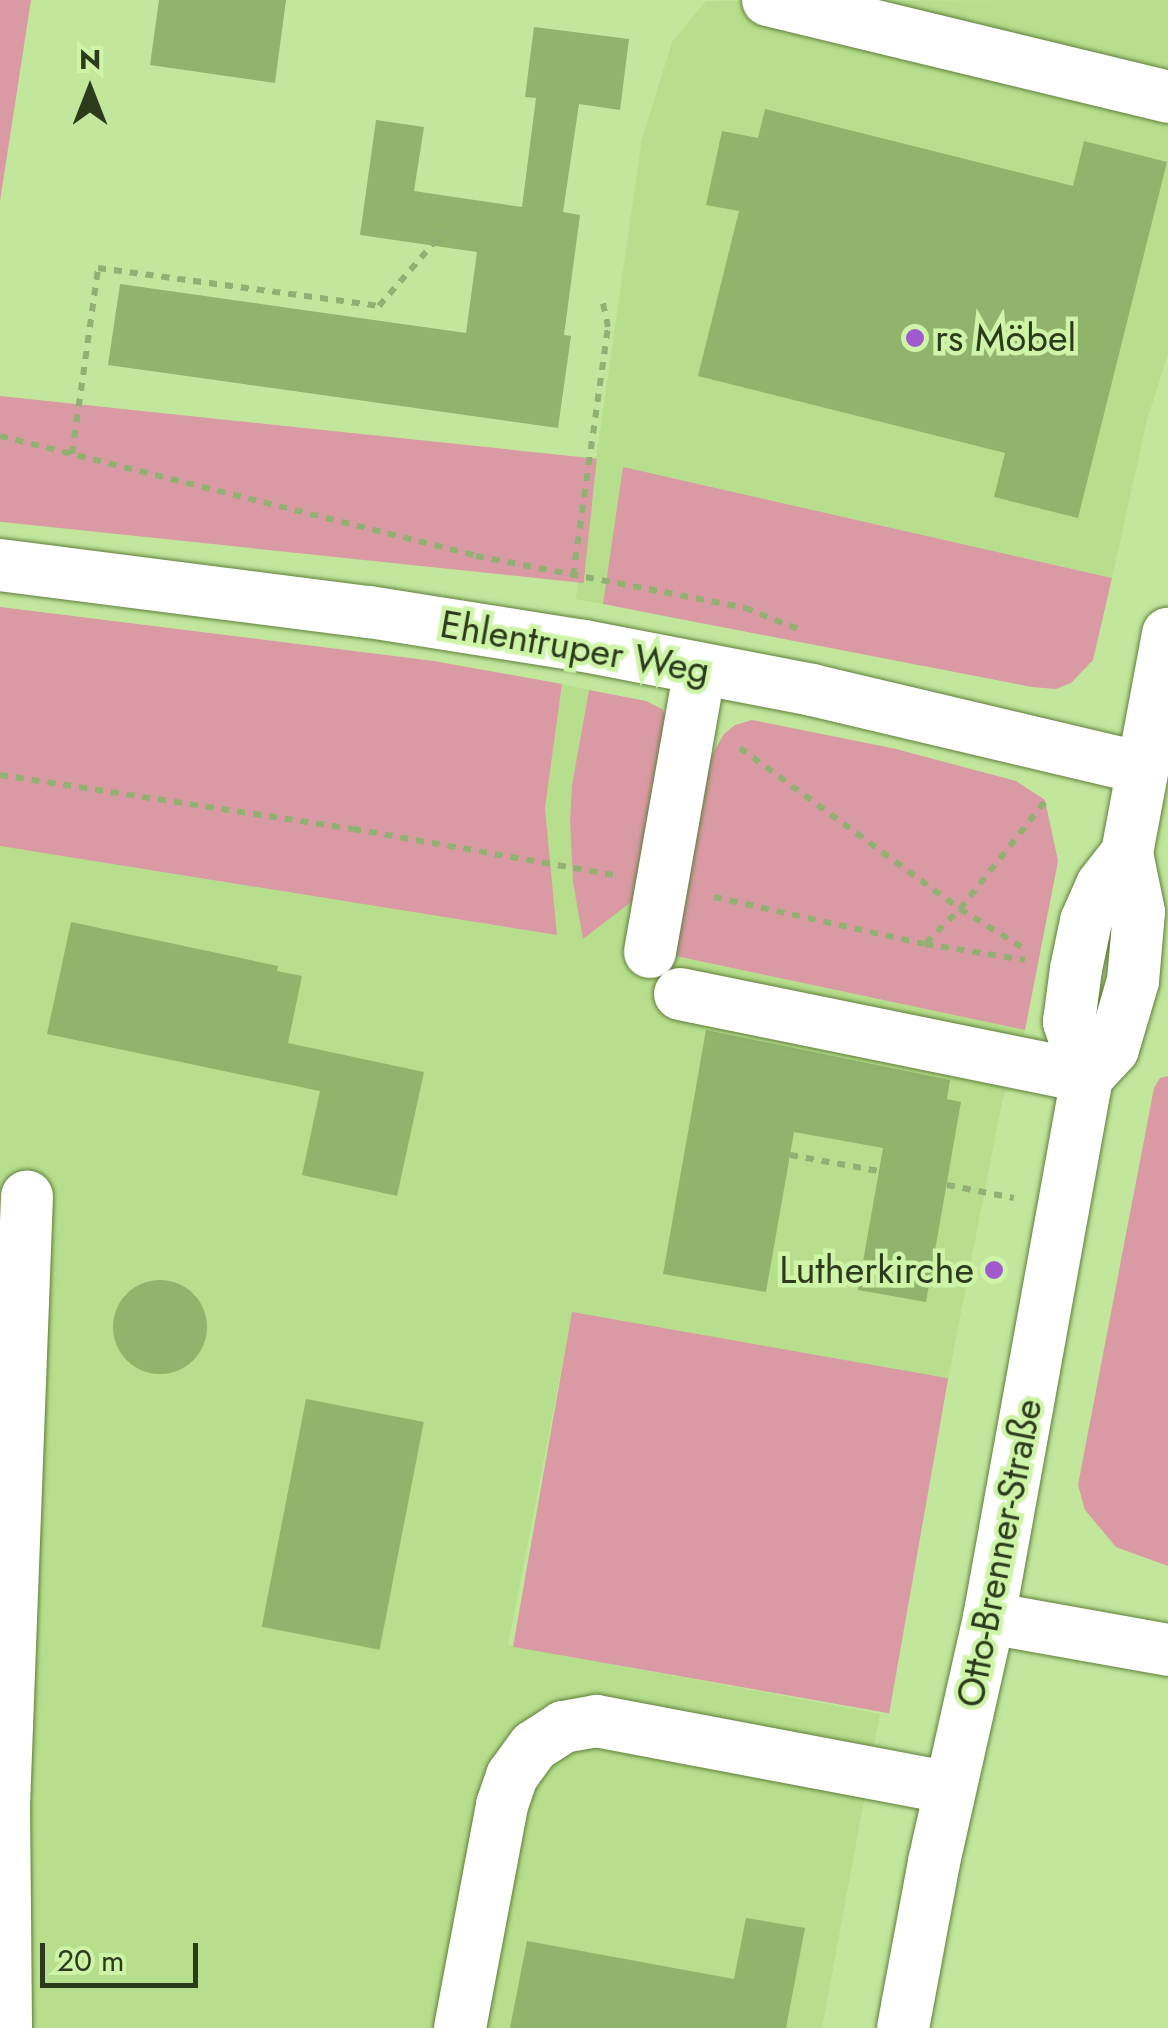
<!DOCTYPE html>
<html>
<head>
<meta charset="utf-8">
<style>
  body { margin:0 }
  #map { position:relative; width:1168px; height:2028px; overflow:hidden; background:#c1e69c; font-family:Jost,sans-serif }
  div>[style] { position:absolute }
  .built>* { inset:0; background:#b6de8c }
  .green>* { inset:0; background:#d99aa3; transform-origin:0 0 }
  .building>* { inset:0; background:#91b46c; transform-origin:0 0 }
  .round { border-radius:50% }
  .path>* { height:6px; margin-top:-3px; transform-origin:0; background:repeating-linear-gradient(90deg,#93b074 0 8px,transparent 0 16px) }
  .roads { filter:drop-shadow(0 0 2px #5f7f39) drop-shadow(0 0 2px #5f7f39) }
  .minor>* { height:52px; margin:-26px; padding:0 26px; transform-origin:26px; border-radius:26px; background:#fff }
  .dots>* { width:28px; height:28px; translate:-50% -50%; box-sizing:border-box; border:5px solid #cef4a8; border-radius:50% }
  span { translate:-50% -50%; white-space:nowrap; text-align:center; line-height:1.15; -webkit-text-stroke:9px #cef4a8; paint-order:stroke }
  .poi-label { font-size:38px; color:#2d3b1d }
  .left { translate:0 -50%; text-align:left }
  .right { translate:-100% -50%; text-align:right }
  .street-label { font-size:38px; color:#2d3b1d }
  .north { position:absolute; left:40px; top:40px; width:100px; height:100px; -webkit-text-stroke:8px #cef4a8; paint-order:stroke; rotate:0deg; font-size:28px; font-weight:700; line-height:40px; text-align:center; color:#2d3b1d }
  .north::after { content:''; display:block; margin:auto; width:35px; height:45px; background:#2d3b1d; clip-path:polygon(50% 0,100% 100%,50% 72%,0 100%) }
  .scale { position:absolute; left:40px; top:1943px; width:158px; height:45px; box-sizing:border-box; border:5px solid #2d3b1d; border-top:0; padding-left:12px; font-size:30px; line-height:35px; white-space:nowrap; color:#2d3b1d; -webkit-text-stroke:8px #cef4a8; paint-order:stroke }
</style>
</head>
<body>
<div id="map">
  <div class="built">
    <i style="clip-path:polygon(1168px 0,1168px 354px,1147px 420px,1112px 578px,624px 468px,603px 604px,576px 599px,642px 139px,672px 42px,706px 1px)"></i>
    <i style="clip-path:polygon(562px 684px,589px 690px,572px 785px,570px 821px,573px 882px,584px 938px,639px 896px,671px 955px,1025px 1030px,1002px 1102px,948px 1379px,572px 1313px,508px 1645px,880px 1714px,822px 2028px,0 2028px,0 846px,557px 935px,545px 808px)"></i>
  </div>
  <div class="green">
    <i style="clip-path:polygon(0 0,31px 0,0 201px)"></i>
    <i style="left:0;top:396px;width:600px;height:125px;rotate:6deg"></i>
    <i style="clip-path:polygon(623px 467px,1112px 578px,1093px 660px,1071px 683px,1056px 689px,1032px 687px,603px 604px)"></i>
    <i style="clip-path:polygon(0 607px,434px 661px,562px 684px,545px 808px,557px 935px,0 846px)"></i>
    <i style="clip-path:polygon(589px 690px,646px 701px,662px 709px,669px 723px,639px 896px,583px 939px,573px 882px,570px 821px,572px 785px)"></i>
    <i style="clip-path:polygon(752px 720px,896px 749px,1016px 781px,1045px 800px,1058px 861px,1025px 1030px,671px 955px,709px 760px,724px 734px,735px 725px)"></i>
    <i style="clip-path:polygon(1168px 1076px,1168px 1566px,1116px 1547px,1085px 1510px,1078px 1485px,1154px 1088px,1160px 1078px)"></i>
    <i style="left:572px;top:1312px;width:382px;height:340px;rotate:10deg"></i>
  </div>
  <div class="building">
    <i style="clip-path:polygon(159px 0,286px 0,275px 83px,150px 65px)"></i>
    <i style="clip-path:polygon(534px 27px,629px 39px,620px 110px,579px 104px,563px 212px,580px 215px,564px 335px,571px 336px,558px 428px,108px 365px,120px 284px,466px 333px,477px 252px,360px 235px,376px 120px,424px 127px,414px 191px,522px 207px,536px 98px,525px 97px)"></i>
    <i style="clip-path:polygon(765px 109px,1073px 186px,1084px 141px,1167px 162px,1078px 518px,994px 497px,1005px 453px,698px 376px,739px 211px,706px 205px,722px 131px,758px 138px)"></i>
    <i style="clip-path:polygon(71px 922px,278px 966px,277px 971px,302px 976px,288px 1043px,424px 1072px,397px 1196px,302px 1175px,320px 1091px,47px 1034px)"></i>
    <i style="clip-path:polygon(706px 1030px,950px 1080px,947px 1099px,961px 1102px,926px 1302px,858px 1290px,883px 1148px,794px 1132px,766px 1292px,663px 1274px)"></i>
    <i class="round" style="left:113px;top:1280px;width:94px;height:94px"></i>
    <i style="left:306px;top:1399px;width:120px;height:232px;rotate:11deg"></i>
    <i style="clip-path:polygon(746px 1918px,805px 1928px,786px 2028px,510px 2028px,527px 1941px,734px 1979px)"></i>
  </div>
  <div class="path">
    <i style="left:0;top:436px;width:491px;rotate:14.1deg"></i>
    <i style="left:476px;top:556px;width:274px;rotate:10.9deg"></i>
    <i style="left:745px;top:608px;width:62px;rotate:21.6deg"></i>
    <i style="left:72px;top:454px;width:188px;rotate:-82deg"></i>
    <i style="left:98px;top:268px;width:284px;rotate:7.7deg"></i>
    <i style="left:379px;top:306px;width:101px;rotate:-49deg"></i>
    <i style="left:573px;top:576px;width:251px;rotate:-82deg"></i>
    <i style="left:608px;top:327px;width:29px;rotate:-102deg"></i>
    <i style="left:740px;top:748px;width:273px;rotate:36.2deg"></i>
    <i style="left:960px;top:909px;width:80px;rotate:31.7deg"></i>
    <i style="left:0;top:775px;width:357px;rotate:8.7deg"></i>
    <i style="left:353px;top:829px;width:264px;rotate:10deg"></i>
    <i style="left:714px;top:897px;width:216px;rotate:12.6deg"></i>
    <i style="left:925px;top:944px;width:101px;rotate:9.1deg"></i>
    <i style="left:926px;top:943px;width:48px;rotate:-45deg"></i>
    <i style="left:960px;top:909px;width:139px;rotate:-51.7deg"></i>
    <i style="left:790px;top:1155px;width:90px;rotate:10.2deg"></i>
    <i style="left:947px;top:1185px;width:68px;rotate:11deg"></i>
  </div>
  <div class="roads">
    <div class="minor">
      <i style="left:768px;top:0;width:412px;rotate:13.6deg"></i>
      <i style="left:0;top:565px;width:372px;rotate:7.3deg"></i>
      <i style="left:369px;top:612px;width:218px;rotate:9deg"></i>
      <i style="left:584px;top:646px;width:232px;rotate:10.9deg"></i>
      <i style="left:812px;top:690px;width:339px;rotate:13.3deg"></i>
      <i style="left:650px;top:952px;width:287px;rotate:-80deg"></i>
      <i style="left:680px;top:994px;width:415px;rotate:11.5deg"></i>
      <i style="left:1087px;top:1077px;width:38px;rotate:-47deg"></i>
      <i style="left:1113px;top:1049px;width:71px;rotate:-73.6deg"></i>
      <i style="left:1133px;top:981px;width:69px;rotate:-85deg"></i>
      <i style="left:1139px;top:912px;width:60px;rotate:-101.5deg"></i>
      <i style="left:1127px;top:853px;width:223px;rotate:-79.4deg"></i>
      <i style="left:989px;top:1618px;width:182px;rotate:10.1deg"></i>
      <i style="left:6px;top:2028px;width:222px;rotate:-90.5deg"></i>
      <i style="left:4px;top:1806px;width:610px;rotate:-87.84deg"></i>
      <i style="left:460px;top:2028px;width:227px;rotate:-79.3deg"></i>
      <i style="left:502px;top:1805px;width:31px;rotate:-71deg"></i>
      <i style="left:512px;top:1776px;width:37px;rotate:-54deg"></i>
      <i style="left:534px;top:1746px;width:35px;rotate:-33deg"></i>
      <i style="left:563px;top:1727px;width:34px;rotate:-10deg"></i>
      <i style="left:596px;top:1721px;width:360px;rotate:10.7deg"></i>
      <i style="left:903px;top:2028px;width:169px;rotate:-79.4deg"></i>
      <i style="left:934px;top:1862px;width:250px;rotate:-77.3deg"></i>
      <i style="left:989px;top:1618px;width:550px;rotate:-79.73deg"></i>
      <i style="left:1087px;top:1077px;width:58px;rotate:-108.1deg"></i>
      <i style="left:1069px;top:1022px;width:53px;rotate:-82.5deg"></i>
      <i style="left:1076px;top:969px;width:49px;rotate:-78.2deg"></i>
      <i style="left:1086px;top:921px;width:39px;rotate:-66deg"></i>
      <i style="left:1102px;top:885px;width:41px;rotate:-52deg"></i>
    </div>
  </div>
  <div class="dots">
    <i style="left:915px;top:338px;background:#a05ace"></i>
    <i style="left:994px;top:1270px;background:#a05ace"></i>
  </div>
  <div class="poi-label">
    <span class="left" style="left:935px;top:338px">rs Möbel</span>
    <span class="right" style="left:974px;top:1270px">Lutherkirche</span>
  </div>
  <div class="street-label">
    <span style="left:575px;top:647px;rotate:10deg">Ehlentruper Weg</span>
    <span style="left:999px;top:1553px;rotate:-79deg">Otto-Brenner-Straße</span>
  </div>
  <div class="north">N</div>
  <div class="scale">20 m</div>
</div>
</body>
</html>
